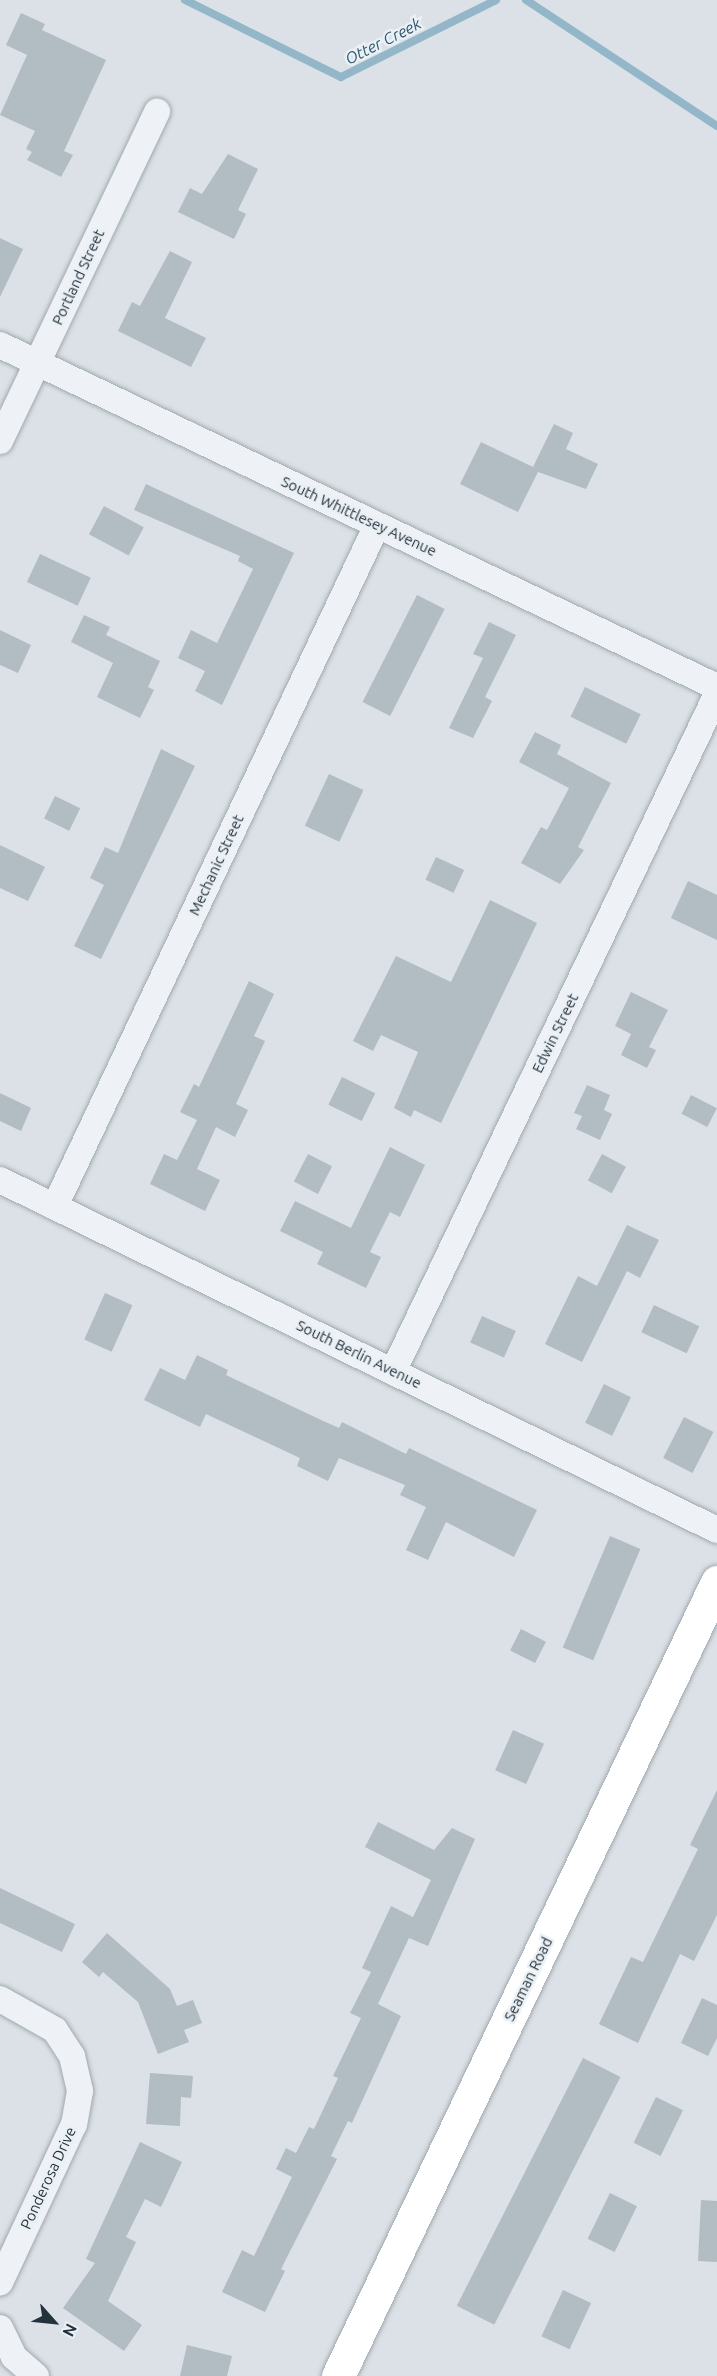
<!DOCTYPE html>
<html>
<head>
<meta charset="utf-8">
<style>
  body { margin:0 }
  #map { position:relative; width:717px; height:2376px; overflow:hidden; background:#dbe1e6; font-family:Ubuntu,sans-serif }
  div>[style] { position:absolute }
  .stream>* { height:8px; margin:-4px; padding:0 4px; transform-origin:4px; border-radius:4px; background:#93b7c9 }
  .building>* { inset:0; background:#b2bcc3; transform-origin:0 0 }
  .roads { filter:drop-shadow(0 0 2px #a0a9b0) drop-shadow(0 0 2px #a0a9b0) }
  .street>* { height:26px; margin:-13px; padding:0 13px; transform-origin:13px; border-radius:13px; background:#eef1f5 }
  .secondary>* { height:33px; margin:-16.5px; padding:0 16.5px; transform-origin:16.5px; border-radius:16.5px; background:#fff }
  span { translate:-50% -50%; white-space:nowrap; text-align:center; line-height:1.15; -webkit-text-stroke:5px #eaf0f4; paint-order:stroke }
  .street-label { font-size:15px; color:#24323d }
  .water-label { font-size:16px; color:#2d5972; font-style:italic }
  .north { position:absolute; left:24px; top:2292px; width:60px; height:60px; -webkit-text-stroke:4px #eaf0f4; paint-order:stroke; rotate:117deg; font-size:16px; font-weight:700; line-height:24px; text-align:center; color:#24323d }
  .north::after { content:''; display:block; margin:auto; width:21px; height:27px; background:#24323d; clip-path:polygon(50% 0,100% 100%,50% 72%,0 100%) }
</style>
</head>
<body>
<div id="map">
  <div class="stream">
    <i style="left:185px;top:0;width:174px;rotate:26.3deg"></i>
    <i style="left:341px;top:77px;width:173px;rotate:-26.4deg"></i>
    <i style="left:526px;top:0;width:229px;rotate:33.4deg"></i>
  </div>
  <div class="building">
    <i style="clip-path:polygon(21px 13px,45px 24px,42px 30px,106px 60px,64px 151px,73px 155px,61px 177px,27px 160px,32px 152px,26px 149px,35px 131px,0 115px,27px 55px,6px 45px)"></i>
    <i style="clip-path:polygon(228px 154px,258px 169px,238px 210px,246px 214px,234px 239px,178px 212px,190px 188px,202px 194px)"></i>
    <i style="clip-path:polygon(0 238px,23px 249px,0 297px)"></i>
    <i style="clip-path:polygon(170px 251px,192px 262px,165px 318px,206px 338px,191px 367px,118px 331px,132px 302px,140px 306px)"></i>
    <i style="clip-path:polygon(554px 424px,573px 433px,566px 449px,598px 464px,586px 489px,538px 472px,518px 512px,460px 484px,481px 442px,533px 467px)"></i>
    <i style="clip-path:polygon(146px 484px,294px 553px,222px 705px,195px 691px,205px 671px,178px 658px,191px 630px,217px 643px,253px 569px,238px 561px,240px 556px,134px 510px)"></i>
    <i style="left:104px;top:506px;width:45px;height:32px;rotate:28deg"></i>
    <i style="left:40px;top:554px;width:56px;height:31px;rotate:25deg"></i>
    <i style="left:417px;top:595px;width:31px;height:120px;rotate:27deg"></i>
    <i style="clip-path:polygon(84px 615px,110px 627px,106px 635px,160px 661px,148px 687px,154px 690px,140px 718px,97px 697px,113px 663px,71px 642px)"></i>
    <i style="clip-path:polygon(489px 622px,516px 635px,485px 697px,492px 701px,473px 738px,449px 728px,483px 658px,473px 654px)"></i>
    <i style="clip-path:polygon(0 630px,31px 645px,18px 673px,0 665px)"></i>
    <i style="left:585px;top:687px;width:62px;height:33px;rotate:26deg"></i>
    <i style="clip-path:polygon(535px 732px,561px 745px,557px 754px,611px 783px,578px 847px,584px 850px,560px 884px,521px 863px,541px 827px,547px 830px,569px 788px,519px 762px)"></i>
    <i style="clip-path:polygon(161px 749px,195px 766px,101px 959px,74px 946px,104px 885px,90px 878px,105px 847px,118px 853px)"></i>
    <i style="left:329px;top:774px;width:38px;height:57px;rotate:25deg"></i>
    <i style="left:55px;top:796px;width:28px;height:25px;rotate:26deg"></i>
    <i style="clip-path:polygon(0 845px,45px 867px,28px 901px,0 888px)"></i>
    <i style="left:436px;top:857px;width:31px;height:25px;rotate:25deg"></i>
    <i style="clip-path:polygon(688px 881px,717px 895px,717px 940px,671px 918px)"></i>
    <i style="clip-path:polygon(490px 900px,537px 923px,441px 1123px,414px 1110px,411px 1117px,394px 1108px,418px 1052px,381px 1035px,373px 1051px,353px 1041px,396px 956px,451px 982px)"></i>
    <i style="clip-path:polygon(249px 981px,274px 994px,254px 1036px,265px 1041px,236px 1104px,248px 1110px,235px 1137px,216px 1127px,197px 1169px,220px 1180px,205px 1211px,150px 1184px,164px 1154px,177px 1160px,197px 1120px,180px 1112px,194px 1084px,199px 1087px)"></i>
    <i style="clip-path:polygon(631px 992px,668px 1010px,649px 1047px,656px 1050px,647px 1068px,621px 1055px,631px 1034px,615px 1026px)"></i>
    <i style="left:342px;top:1077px;width:37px;height:31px;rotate:26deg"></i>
    <i style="clip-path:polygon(587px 1085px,610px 1095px,604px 1110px,612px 1114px,600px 1140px,576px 1129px,582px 1116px,574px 1113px)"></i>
    <i style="clip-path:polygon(0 1093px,31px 1108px,21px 1131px,0 1121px)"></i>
    <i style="left:691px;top:1095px;width:29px;height:21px;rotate:27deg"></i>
    <i style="clip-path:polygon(390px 1147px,425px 1165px,400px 1217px,390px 1212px,370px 1252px,381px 1257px,366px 1288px,317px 1264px,323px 1252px,280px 1231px,295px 1201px,351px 1228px)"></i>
    <i style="left:308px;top:1154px;width:27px;height:31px;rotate:27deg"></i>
    <i style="left:602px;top:1154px;width:27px;height:30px;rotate:28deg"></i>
    <i style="clip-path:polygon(627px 1225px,659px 1240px,640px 1278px,627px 1271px,582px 1362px,545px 1344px,578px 1276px,597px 1286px)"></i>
    <i style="left:105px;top:1293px;width:30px;height:51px;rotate:24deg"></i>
    <i style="left:654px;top:1305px;width:50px;height:30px;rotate:25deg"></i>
    <i style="left:482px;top:1316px;width:37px;height:29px;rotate:24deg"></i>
    <i style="clip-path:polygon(197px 1355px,228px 1370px,226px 1375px,319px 1419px,339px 1428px,342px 1422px,406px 1454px,409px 1448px,537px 1510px,514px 1557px,446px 1522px,428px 1560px,406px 1550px,426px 1507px,400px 1495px,405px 1485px,339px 1458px,328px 1481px,297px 1466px,300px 1458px,206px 1414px,200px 1427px,144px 1400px,160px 1368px,185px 1380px)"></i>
    <i style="left:604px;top:1384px;width:30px;height:43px;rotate:26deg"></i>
    <i style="left:684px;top:1417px;width:33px;height:46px;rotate:27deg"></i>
    <i style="left:610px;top:1536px;width:33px;height:121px;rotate:23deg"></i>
    <i style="left:521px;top:1629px;width:28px;height:24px;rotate:27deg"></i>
    <i style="left:513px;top:1730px;width:34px;height:44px;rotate:24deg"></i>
    <i style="clip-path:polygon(717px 1790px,717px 1915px,694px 1961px,680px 1954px,638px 2043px,599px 2024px,631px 1957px,643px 1962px,698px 1849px,690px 1845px)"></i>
    <i style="clip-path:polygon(378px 1822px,434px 1850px,452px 1828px,475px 1839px,428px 1946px,409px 1938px,378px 2004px,401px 2016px,352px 2123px,348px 2121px,331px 2156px,337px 2159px,281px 2269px,285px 2271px,265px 2312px,222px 2292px,242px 2250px,254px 2256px,292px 2177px,276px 2169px,286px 2148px,296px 2153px,309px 2127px,314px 2129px,338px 2078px,333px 2076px,361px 2018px,350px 2013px,371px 1972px,362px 1968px,391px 1906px,413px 1917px,431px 1880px,365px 1847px)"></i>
    <i style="clip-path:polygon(0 1888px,75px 1924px,62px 1952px,0 1923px)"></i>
    <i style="clip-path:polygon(107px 1933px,170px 1989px,177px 2006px,193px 2000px,202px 2023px,184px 2030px,189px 2042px,158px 2054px,138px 2002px,103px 1972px,99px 1977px,82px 1962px)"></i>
    <i style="clip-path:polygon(702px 1998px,717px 2005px,717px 2038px,708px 2056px,681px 2043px)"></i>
    <i style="left:583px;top:2058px;width:42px;height:278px;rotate:27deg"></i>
    <i style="clip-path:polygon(150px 2073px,193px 2076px,191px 2098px,181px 2097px,180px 2126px,146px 2124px)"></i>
    <i style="left:656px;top:2097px;width:30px;height:51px;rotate:26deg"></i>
    <i style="clip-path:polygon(140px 2142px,182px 2162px,161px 2207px,145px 2199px,126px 2237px,136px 2242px,108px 2301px,142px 2325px,124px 2351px,63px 2308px,95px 2263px,86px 2259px)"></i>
    <i style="left:610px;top:2193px;width:30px;height:51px;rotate:26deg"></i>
    <i style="clip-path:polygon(701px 2200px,717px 2201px,717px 2262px,698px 2261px)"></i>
    <i style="left:563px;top:2290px;width:31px;height:51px;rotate:25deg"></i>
    <i style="clip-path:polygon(187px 2345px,232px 2356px,227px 2376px,180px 2376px)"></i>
  </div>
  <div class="roads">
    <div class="street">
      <i style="left:0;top:345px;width:794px;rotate:25.5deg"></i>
      <i style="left:0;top:441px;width:365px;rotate:-64.5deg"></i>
      <i style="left:0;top:1180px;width:798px;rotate:26.02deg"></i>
      <i style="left:55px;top:1206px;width:753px;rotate:-64.69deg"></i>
      <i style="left:393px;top:1372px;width:751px;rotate:-64.46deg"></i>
      <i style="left:0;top:1999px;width:63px;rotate:29.4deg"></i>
      <i style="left:55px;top:2030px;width:31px;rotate:57deg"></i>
      <i style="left:72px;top:2056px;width:36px;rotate:77deg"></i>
      <i style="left:80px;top:2091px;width:34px;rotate:100deg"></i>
      <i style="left:74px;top:2124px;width:175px;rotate:115deg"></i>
      <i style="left:0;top:2328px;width:32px;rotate:64deg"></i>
      <i style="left:14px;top:2357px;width:29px;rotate:41deg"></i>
    </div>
    <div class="secondary">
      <i style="left:338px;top:2376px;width:880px;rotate:-64.48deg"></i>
    </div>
  </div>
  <div class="street-label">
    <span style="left:78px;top:277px;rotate:-65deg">Portland Street</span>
    <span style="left:359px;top:516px;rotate:25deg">South Whittlesey Avenue</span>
    <span style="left:216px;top:865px;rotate:-65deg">Mechanic Street</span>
    <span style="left:555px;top:1033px;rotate:-64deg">Edwin Street</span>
    <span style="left:359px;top:1354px;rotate:26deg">South Berlin Avenue</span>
    <span style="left:528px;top:1979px;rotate:-64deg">Seaman Road</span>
    <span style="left:48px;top:2178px;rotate:-65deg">Ponderosa Drive</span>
  </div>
  <div class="water-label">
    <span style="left:383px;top:41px;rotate:-27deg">Otter Creek</span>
  </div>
  <div class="north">N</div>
</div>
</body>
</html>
